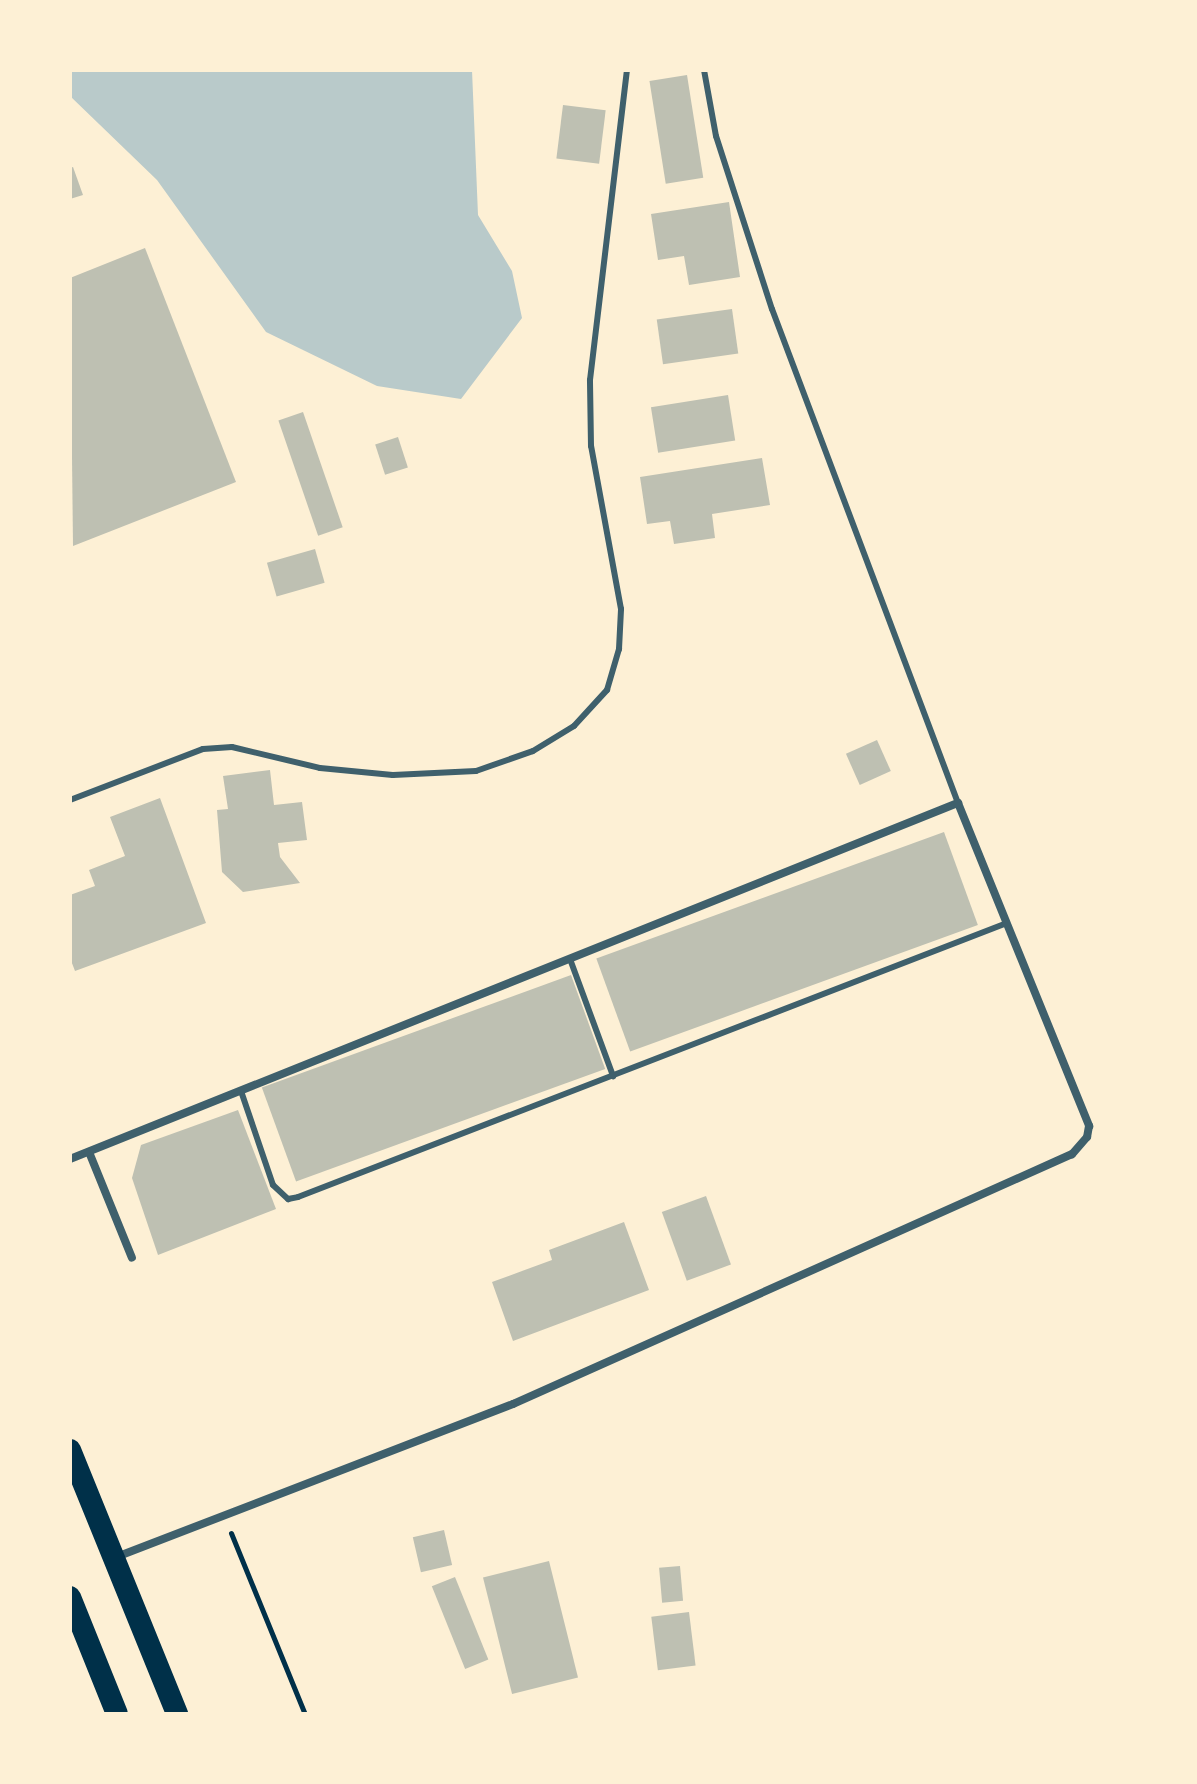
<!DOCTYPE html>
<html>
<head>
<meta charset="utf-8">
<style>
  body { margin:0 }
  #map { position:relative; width:1197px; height:1784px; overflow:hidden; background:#fdf0d5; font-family:Spectral,serif }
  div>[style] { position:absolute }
  .green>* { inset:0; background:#b9caca }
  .building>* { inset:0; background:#bec0b2; transform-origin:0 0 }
  .path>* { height:5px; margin:-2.5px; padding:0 2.5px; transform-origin:2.5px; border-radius:2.5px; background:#003049 }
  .service>* { height:6px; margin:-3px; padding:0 3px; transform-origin:3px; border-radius:3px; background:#3f606c }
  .minor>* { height:8px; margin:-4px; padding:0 4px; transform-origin:4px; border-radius:4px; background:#3f606c }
  .trunk>* { height:22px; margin:-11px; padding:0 11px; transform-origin:11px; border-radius:11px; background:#003049 }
  span { translate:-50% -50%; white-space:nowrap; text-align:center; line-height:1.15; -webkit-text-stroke:8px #fdf0d5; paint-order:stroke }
  .frame { position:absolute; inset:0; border:72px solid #fdf0d5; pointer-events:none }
</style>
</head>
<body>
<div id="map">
  <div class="green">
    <i style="clip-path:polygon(70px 70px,472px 70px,478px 215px,512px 271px,522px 318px,461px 399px,377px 386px,266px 332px,157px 180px,70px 96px)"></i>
  </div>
  <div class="building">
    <i style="left:687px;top:75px;width:104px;height:38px;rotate:81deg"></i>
    <i style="left:563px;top:105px;width:43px;height:54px;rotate:7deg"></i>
    <i style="clip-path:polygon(73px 167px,83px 195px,70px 199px,70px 168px)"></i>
    <i style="clip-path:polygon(729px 202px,740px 277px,689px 285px,684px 256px,658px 260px,651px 214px)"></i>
    <i style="clip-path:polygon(145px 248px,236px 482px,73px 546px,70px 278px)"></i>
    <i style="left:732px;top:309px;width:45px;height:76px;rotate:82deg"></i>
    <i style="left:728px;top:395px;width:46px;height:78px;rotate:81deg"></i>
    <i style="left:303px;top:412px;width:122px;height:26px;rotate:71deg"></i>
    <i style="left:398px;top:437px;width:32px;height:24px;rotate:72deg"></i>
    <i style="clip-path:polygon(762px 458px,770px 505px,712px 514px,715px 538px,674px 544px,670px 521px,647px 524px,640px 477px)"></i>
    <i style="left:315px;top:549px;width:35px;height:50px;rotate:74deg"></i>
    <i style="left:877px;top:740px;width:34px;height:34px;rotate:66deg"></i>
    <i style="clip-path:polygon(270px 770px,274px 805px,302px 802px,307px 840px,278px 843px,280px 857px,300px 883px,243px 892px,222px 872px,217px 810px,228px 809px,223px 776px)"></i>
    <i style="clip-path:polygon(160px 798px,206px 923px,75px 971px,70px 958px,70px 895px,95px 886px,89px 870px,125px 856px,110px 817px)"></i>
    <i style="left:944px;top:832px;width:99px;height:370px;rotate:70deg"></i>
    <i style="left:571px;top:975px;width:100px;height:329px;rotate:70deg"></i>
    <i style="clip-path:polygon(238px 1110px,276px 1209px,158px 1255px,132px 1178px,141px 1145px)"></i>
    <i style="left:706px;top:1196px;width:73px;height:47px;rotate:70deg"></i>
    <i style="clip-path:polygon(624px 1222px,649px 1290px,513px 1341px,492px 1282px,552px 1260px,549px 1250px)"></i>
    <i style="left:444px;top:1530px;width:36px;height:32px;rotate:77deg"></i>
    <i style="left:549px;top:1561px;width:120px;height:68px;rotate:76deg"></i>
    <i style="left:680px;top:1566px;width:35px;height:21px;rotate:85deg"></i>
    <i style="left:455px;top:1577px;width:89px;height:25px;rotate:68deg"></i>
    <i style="left:689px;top:1612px;width:54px;height:38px;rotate:83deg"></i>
  </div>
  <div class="path">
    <i style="left:231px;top:1533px;width:196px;rotate:67.8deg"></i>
  </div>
  <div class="service">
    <i style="left:704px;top:70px;width:67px;rotate:79.7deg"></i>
    <i style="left:716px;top:136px;width:182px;rotate:72.1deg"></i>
    <i style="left:772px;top:309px;width:528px;rotate:69.37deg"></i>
    <i style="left:70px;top:800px;width:142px;rotate:-21deg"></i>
    <i style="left:203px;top:749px;width:29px;rotate:-4deg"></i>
    <i style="left:232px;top:747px;width:90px;rotate:13.4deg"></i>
    <i style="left:320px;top:768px;width:73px;rotate:5.5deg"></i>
    <i style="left:393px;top:775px;width:83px;rotate:-2.8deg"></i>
    <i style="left:476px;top:771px;width:60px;rotate:-19.3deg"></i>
    <i style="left:533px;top:751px;width:48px;rotate:-31.4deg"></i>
    <i style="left:574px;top:726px;width:49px;rotate:-47.5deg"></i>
    <i style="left:607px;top:690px;width:43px;rotate:-73.7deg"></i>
    <i style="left:619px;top:649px;width:40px;rotate:-87.1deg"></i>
    <i style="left:621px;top:609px;width:166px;rotate:-100.4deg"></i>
    <i style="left:591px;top:446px;width:66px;rotate:-90.9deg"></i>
    <i style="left:590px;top:380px;width:312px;rotate:-83.2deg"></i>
    <i style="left:570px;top:959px;width:125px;rotate:69.8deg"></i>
    <i style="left:241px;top:1091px;width:99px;rotate:71.2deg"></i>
    <i style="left:273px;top:1185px;width:21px;rotate:43deg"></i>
    <i style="left:288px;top:1199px;width:10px;rotate:-11deg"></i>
    <i style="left:298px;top:1197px;width:760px;rotate:-21.13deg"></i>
  </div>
  <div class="minor">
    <i style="left:89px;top:1152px;width:114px;rotate:67.9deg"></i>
    <i style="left:70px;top:1159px;width:957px;rotate:-21.85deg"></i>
    <i style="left:958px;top:803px;width:349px;rotate:67.9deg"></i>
    <i style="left:1089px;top:1126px;width:11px;rotate:100deg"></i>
    <i style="left:1087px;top:1137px;width:23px;rotate:131deg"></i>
    <i style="left:1072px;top:1154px;width:612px;rotate:155.9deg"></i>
    <i style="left:513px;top:1404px;width:428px;rotate:158.9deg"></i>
  </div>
  <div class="trunk">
    <i style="left:70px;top:1450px;width:285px;rotate:67.9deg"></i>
    <i style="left:70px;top:1597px;width:126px;rotate:68.1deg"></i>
  </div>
  <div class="frame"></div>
</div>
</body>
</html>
